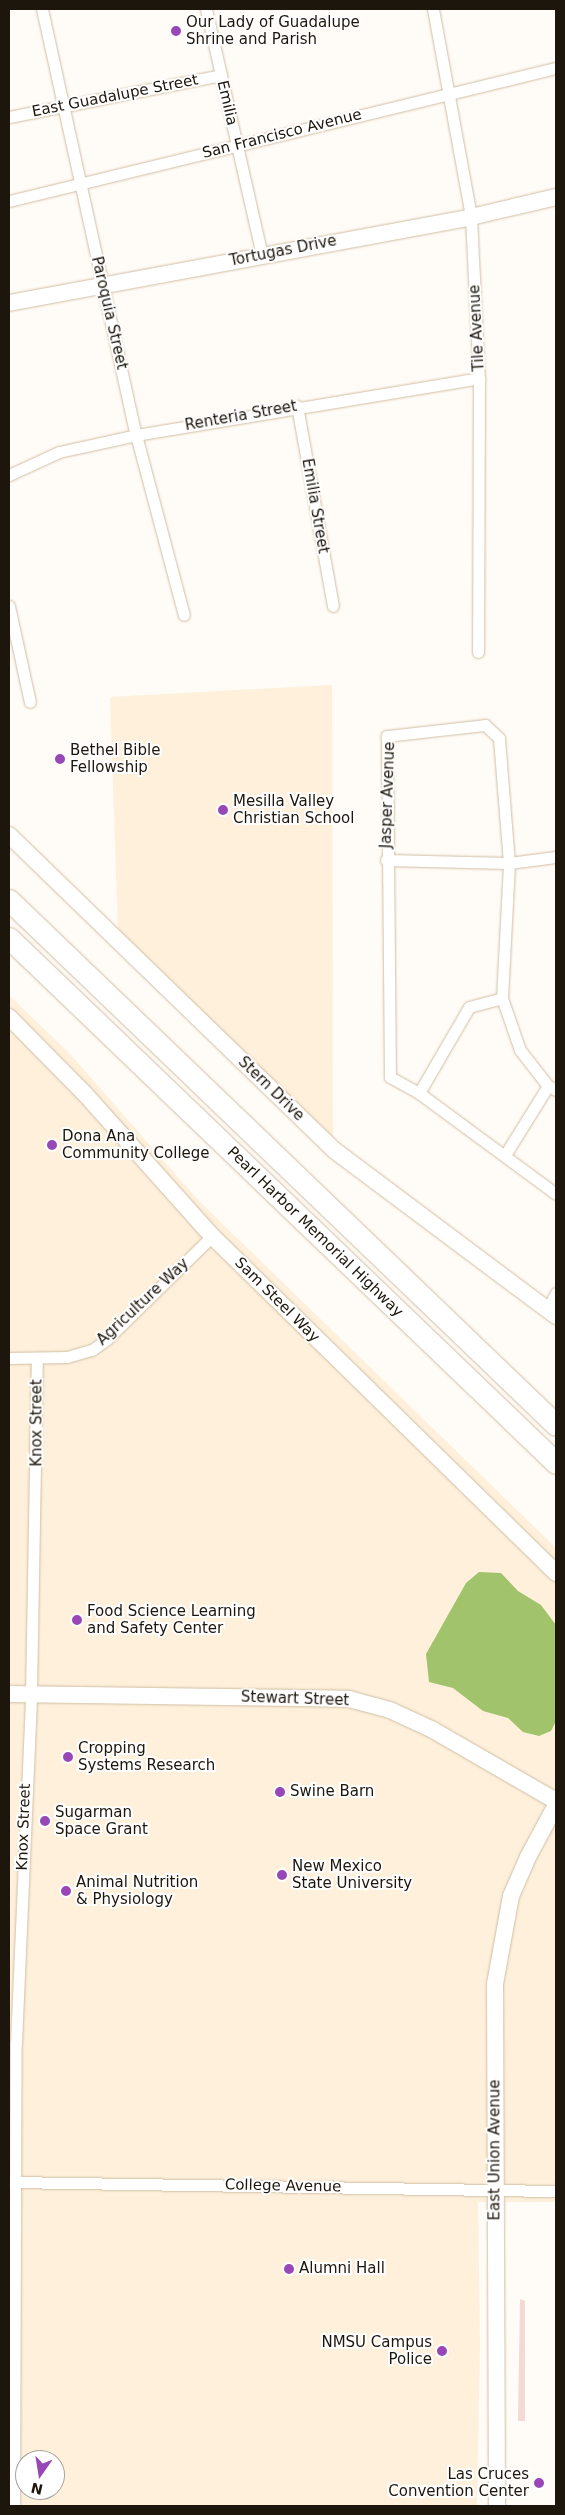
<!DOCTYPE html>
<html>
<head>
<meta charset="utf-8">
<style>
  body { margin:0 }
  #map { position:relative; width:565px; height:2515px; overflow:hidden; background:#fffbf6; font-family:"DejaVu Sans",sans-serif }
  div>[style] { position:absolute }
  .built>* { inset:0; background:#fef0db }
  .green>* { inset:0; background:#f5d9d4 }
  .water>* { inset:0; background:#a0c36b }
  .roads { filter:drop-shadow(0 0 1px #d0bea4) drop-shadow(0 0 1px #d0bea4) }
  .street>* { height:11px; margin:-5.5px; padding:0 5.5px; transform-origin:5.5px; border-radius:5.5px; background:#fff }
  .secondary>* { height:16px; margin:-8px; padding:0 8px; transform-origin:8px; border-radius:8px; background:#fff }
  .highway>* { height:21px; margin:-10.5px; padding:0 10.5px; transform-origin:10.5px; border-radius:10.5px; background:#fff }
  .dots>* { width:14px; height:14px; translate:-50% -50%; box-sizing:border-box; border:2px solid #fff; border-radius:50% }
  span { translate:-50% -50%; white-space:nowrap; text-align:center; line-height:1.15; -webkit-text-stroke:4px #fff; paint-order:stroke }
  .poi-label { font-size:15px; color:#1c160c }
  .left { translate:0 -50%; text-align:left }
  .right { translate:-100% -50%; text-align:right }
  .street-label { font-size:15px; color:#1c160c }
  .frame { position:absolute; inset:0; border:10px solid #1c160c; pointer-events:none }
  .north { position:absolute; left:15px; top:2450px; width:50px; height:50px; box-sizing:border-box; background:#fff; border:1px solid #a4a29e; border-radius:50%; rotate:193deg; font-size:14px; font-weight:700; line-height:20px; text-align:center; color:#1c160c }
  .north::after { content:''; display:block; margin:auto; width:18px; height:22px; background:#9747b6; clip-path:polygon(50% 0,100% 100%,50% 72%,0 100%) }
</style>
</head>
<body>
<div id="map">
  <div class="built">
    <i style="clip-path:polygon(332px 685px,333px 1140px,118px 933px,110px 697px)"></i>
    <i style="clip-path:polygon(evenodd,9px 995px,70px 1054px,198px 1200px,556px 1548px,556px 2202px,478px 2202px,480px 2344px,477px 2506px,9px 2506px,9px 995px,25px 2460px,55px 2460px,55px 2490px,25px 2490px,25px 2460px)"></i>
  </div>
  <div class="green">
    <i style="clip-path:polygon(520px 2299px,525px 2301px,525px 2421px,518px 2421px)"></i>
  </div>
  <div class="water">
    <i style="clip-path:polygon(479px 1572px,501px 1573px,518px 1591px,541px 1605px,556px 1625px,556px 1721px,551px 1731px,539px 1736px,523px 1732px,508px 1718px,483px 1711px,453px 1688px,429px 1682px,426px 1654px,466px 1583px)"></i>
  </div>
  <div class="roads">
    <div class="street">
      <i style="left:42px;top:9px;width:436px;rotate:77.6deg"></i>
      <i style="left:136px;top:435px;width:186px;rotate:75.1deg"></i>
      <i style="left:206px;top:9px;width:252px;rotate:77.2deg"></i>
      <i style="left:433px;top:9px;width:211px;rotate:79.6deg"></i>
      <i style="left:471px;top:217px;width:161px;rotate:87.2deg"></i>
      <i style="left:479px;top:378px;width:274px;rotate:90.2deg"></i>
      <i style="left:9px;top:117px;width:216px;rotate:-11.2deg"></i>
      <i style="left:9px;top:201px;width:563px;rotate:-13.67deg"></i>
      <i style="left:297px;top:406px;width:203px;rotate:79.8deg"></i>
      <i style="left:9px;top:475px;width:55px;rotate:-24.7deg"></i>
      <i style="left:59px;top:452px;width:79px;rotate:-12.4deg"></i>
      <i style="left:136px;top:435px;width:348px;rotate:-9.4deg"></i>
      <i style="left:9px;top:606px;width:98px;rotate:77.7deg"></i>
      <i style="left:386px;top:860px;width:123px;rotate:1.4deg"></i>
      <i style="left:509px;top:863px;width:47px;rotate:-7.3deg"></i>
      <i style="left:556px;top:1090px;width:9px;rotate:-153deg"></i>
      <i style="left:548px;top:1086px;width:46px;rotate:-127.9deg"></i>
      <i style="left:520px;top:1050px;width:55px;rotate:-109.1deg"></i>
      <i style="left:502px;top:998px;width:135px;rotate:-87deg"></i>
      <i style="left:509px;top:863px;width:125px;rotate:-94.6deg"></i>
      <i style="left:499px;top:738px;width:19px;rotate:-137deg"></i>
      <i style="left:485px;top:725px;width:99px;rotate:173.6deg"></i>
      <i style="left:387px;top:736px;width:341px;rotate:89.5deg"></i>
      <i style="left:390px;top:1077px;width:33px;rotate:29deg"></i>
      <i style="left:419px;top:1093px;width:170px;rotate:36.4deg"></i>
      <i style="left:419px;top:1093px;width:99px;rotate:-59.8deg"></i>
      <i style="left:469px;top:1007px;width:34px;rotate:-15deg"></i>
      <i style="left:505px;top:1155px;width:81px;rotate:-58.1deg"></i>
      <i style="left:548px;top:1308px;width:17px;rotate:-62deg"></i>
      <i style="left:9px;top:1358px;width:58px;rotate:-1deg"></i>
      <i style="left:67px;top:1357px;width:26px;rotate:-16deg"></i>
      <i style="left:92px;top:1350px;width:19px;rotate:-36deg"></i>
      <i style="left:107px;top:1339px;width:147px;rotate:-44.4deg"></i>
      <i style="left:11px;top:2182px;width:545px;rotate:0.95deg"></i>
      <i style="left:14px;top:2506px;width:463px;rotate:-89.8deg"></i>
      <i style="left:16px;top:2043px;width:349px;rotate:-87.5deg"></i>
      <i style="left:31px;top:1694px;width:335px;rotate:-89deg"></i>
    </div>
    <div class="secondary">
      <i style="left:9px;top:303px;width:470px;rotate:-10.5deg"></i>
      <i style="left:471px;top:217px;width:87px;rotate:-13.2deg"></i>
      <i style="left:9px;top:835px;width:453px;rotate:44.1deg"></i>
      <i style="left:334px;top:1150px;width:277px;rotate:36.8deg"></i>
      <i style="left:9px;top:1017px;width:108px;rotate:45.4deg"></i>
      <i style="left:85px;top:1094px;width:191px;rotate:48.2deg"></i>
      <i style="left:212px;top:1236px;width:482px;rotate:44.4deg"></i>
      <i style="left:9px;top:1694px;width:340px;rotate:0.8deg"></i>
      <i style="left:349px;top:1699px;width:42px;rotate:15deg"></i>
      <i style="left:390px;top:1710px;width:47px;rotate:24.9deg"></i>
      <i style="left:433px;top:1730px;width:142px;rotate:30deg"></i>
      <i style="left:497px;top:2506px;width:522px;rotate:-90.22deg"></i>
      <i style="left:495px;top:1984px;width:89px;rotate:-79.7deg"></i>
      <i style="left:511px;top:1896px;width:43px;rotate:-66.4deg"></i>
      <i style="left:528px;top:1857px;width:59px;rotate:-61.7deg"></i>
    </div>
    <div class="highway">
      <i style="left:9px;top:900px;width:758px;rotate:43.82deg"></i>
      <i style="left:9px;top:938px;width:758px;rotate:43.82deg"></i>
    </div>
  </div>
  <div class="dots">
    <i style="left:176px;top:31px;background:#9747b6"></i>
    <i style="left:60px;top:759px;background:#9747b6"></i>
    <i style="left:223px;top:810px;background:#9747b6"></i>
    <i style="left:52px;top:1145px;background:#9747b6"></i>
    <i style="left:77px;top:1620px;background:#9747b6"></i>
    <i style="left:68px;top:1757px;background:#9747b6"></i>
    <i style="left:280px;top:1792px;background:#9747b6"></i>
    <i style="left:45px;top:1821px;background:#9747b6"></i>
    <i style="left:282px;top:1875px;background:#9747b6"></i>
    <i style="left:66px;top:1891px;background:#9747b6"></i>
    <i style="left:289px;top:2269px;background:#9747b6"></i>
    <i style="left:442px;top:2351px;background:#9747b6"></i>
    <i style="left:539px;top:2483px;background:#9747b6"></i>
  </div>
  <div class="poi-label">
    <span class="left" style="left:186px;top:31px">Our Lady of Guadalupe<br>Shrine and Parish</span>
    <span class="left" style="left:70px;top:759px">Bethel Bible<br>Fellowship</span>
    <span class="left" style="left:233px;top:810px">Mesilla Valley<br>Christian School</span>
    <span class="left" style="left:62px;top:1145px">Dona Ana<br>Community College</span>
    <span class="left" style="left:87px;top:1620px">Food Science Learning<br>and Safety Center</span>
    <span class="left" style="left:78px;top:1757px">Cropping<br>Systems Research</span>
    <span class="left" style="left:290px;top:1792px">Swine Barn</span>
    <span class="left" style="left:55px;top:1821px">Sugarman<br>Space Grant</span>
    <span class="left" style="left:292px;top:1875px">New Mexico<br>State University</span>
    <span class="left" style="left:76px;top:1891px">Animal Nutrition<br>&amp; Physiology</span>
    <span class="left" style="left:299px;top:2269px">Alumni Hall</span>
    <span class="right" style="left:432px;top:2351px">NMSU Campus<br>Police</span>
    <span class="right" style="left:529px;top:2483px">Las Cruces<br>Convention Center</span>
  </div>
  <div class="street-label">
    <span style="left:115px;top:96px;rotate:-11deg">East Guadalupe Street</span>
    <span style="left:227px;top:103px;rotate:77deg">Emilia</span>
    <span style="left:282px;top:134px;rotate:-14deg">San Francisco Avenue</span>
    <span style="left:283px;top:251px;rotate:-11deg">Tortugas Drive</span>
    <span style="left:109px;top:313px;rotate:77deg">Paroquia Street</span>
    <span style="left:477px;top:328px;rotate:-93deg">Tile Avenue</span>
    <span style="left:241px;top:416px;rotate:-10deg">Renteria Street</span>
    <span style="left:315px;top:506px;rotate:80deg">Emilia Street</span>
    <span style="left:388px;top:795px;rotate:-88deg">Jasper Avenue</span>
    <span style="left:271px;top:1089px;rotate:44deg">Stern Drive</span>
    <span style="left:315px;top:1232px;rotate:44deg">Pearl Harbor Memorial Highway</span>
    <span style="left:277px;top:1300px;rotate:45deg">Sam Steel Way</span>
    <span style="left:143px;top:1302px;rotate:-43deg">Agriculture Way</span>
    <span style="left:37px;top:1423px;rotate:-90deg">Knox Street</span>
    <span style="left:295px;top:1699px;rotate:2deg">Stewart Street</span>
    <span style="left:24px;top:1827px;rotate:-88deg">Knox Street</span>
    <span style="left:495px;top:2150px;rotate:-90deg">East Union Avenue</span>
    <span style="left:283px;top:2186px;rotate:1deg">College Avenue</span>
  </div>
  <div class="frame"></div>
  <div class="north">N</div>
</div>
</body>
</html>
